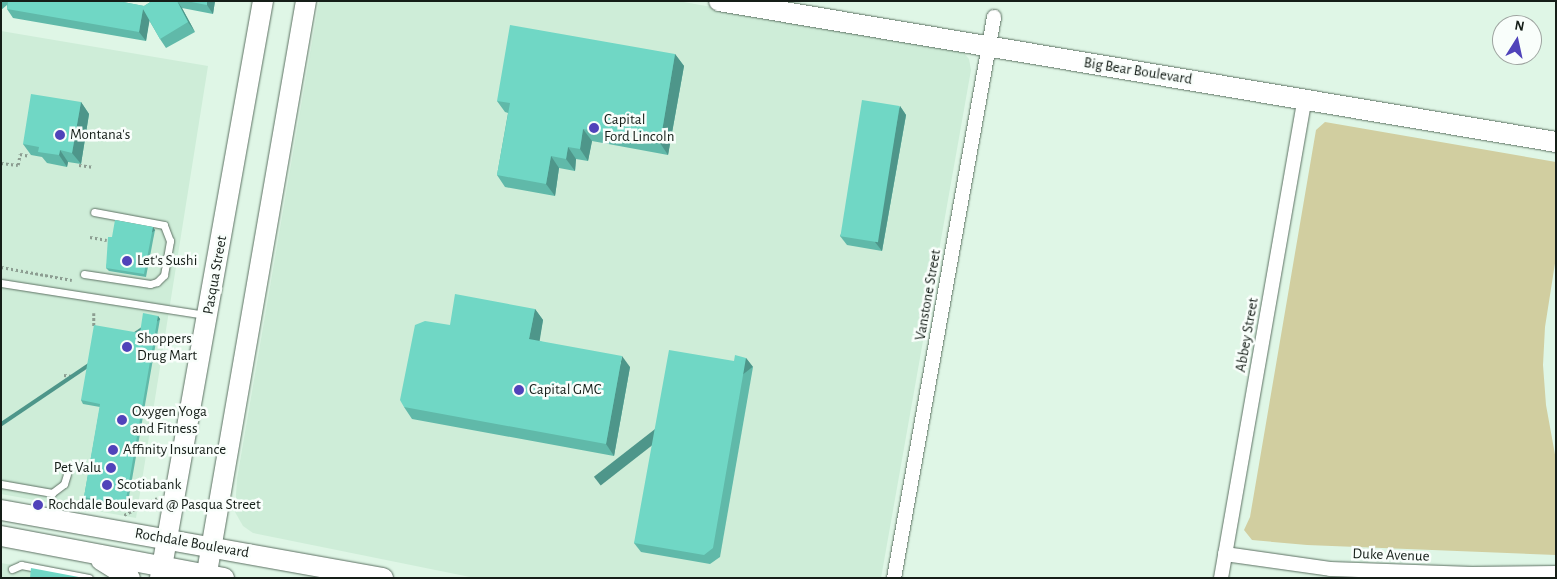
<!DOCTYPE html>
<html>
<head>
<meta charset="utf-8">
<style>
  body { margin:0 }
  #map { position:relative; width:1557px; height:579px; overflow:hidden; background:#dff6e6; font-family:"Alegreya Sans",sans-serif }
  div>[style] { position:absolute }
  .built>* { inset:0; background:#ceedd8 }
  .green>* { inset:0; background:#d1cea0 }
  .path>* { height:2.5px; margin-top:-1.25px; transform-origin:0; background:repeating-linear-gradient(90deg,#8c9d91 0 2.5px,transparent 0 5px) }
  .roads { filter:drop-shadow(0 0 1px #5d7163) drop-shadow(0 0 1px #5d7163) }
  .lane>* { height:7px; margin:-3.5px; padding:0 3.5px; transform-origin:3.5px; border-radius:3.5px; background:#fff }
  .street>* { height:14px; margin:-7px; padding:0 7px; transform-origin:7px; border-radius:7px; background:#fff }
  .secondary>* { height:20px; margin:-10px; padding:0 10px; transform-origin:10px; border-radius:10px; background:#fff }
  .wall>* { inset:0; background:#60b9a9 }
  .shaded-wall>* { inset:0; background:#4e968a; transform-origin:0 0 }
  .building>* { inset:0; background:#70d7c5; transform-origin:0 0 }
  .dots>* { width:14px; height:14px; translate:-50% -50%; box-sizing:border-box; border:2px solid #f9fefb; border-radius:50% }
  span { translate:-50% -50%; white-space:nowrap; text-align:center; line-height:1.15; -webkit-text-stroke:5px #f9fefb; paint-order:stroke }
  .street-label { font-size:15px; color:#151e18 }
  .poi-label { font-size:15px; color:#151e18 }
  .left { translate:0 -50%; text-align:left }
  .right { translate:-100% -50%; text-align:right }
  .frame { position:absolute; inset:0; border:2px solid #151e18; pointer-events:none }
  .north { position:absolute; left:1492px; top:15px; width:50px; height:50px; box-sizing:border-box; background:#f9fefb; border:1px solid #9ea4a0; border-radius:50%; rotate:10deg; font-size:14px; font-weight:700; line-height:20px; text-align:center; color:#151e18 }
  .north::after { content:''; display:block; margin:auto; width:18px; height:22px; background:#5043ba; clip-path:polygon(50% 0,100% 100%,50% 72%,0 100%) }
</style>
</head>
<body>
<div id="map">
  <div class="built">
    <i style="clip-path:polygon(319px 1px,678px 1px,962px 51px,969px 59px,971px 70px,881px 578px,475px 578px,253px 533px,243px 526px,235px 512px,237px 479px)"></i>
    <i style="clip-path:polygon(1px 31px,208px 66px,136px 518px,1px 494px)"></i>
    <i style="clip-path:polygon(1px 563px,90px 578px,1px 578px)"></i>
  </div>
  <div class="green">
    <i style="clip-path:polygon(1325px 122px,1556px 162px,1556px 257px,1545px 327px,1543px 365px,1546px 405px,1556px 460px,1556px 555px,1307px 545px,1252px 540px,1244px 530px,1250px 517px,1316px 130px)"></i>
  </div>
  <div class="path">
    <i style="left:1px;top:163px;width:17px;rotate:7deg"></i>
    <i style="left:18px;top:165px;width:11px;rotate:-80deg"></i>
    <i style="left:20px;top:154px;width:10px;rotate:11deg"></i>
    <i style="left:79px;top:165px;width:15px;rotate:8deg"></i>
    <i style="left:90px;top:237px;width:17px;rotate:10deg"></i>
    <i style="left:1px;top:267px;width:72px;rotate:10.4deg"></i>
    <i style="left:94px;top:313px;width:14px;rotate:90deg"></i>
    <i style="left:64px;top:375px;width:8px;rotate:7deg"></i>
    <i style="left:124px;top:515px;width:37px;rotate:-27deg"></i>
  </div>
  <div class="roads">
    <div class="lane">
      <i style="left:84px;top:274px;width:67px;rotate:8.6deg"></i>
      <i style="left:150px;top:284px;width:7px;rotate:-16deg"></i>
      <i style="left:157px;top:282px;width:10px;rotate:-45deg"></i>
      <i style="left:164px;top:275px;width:35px;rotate:-80deg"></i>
      <i style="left:170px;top:241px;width:17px;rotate:-111deg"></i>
      <i style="left:164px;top:225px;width:71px;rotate:-169.5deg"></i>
      <i style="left:1px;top:283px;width:207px;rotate:8.9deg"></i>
      <i style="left:1px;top:484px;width:52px;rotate:10deg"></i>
      <i style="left:52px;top:493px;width:15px;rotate:-37deg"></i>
      <i style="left:64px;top:484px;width:10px;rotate:-73deg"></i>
      <i style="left:12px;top:569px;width:10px;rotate:-24deg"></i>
      <i style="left:21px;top:565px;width:69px;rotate:10.8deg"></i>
    </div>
    <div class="street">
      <i style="left:1225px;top:554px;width:106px;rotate:8.1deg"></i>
      <i style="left:1330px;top:569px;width:142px;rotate:2deg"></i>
      <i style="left:1472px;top:574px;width:84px;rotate:-0.7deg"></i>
      <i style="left:894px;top:578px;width:570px;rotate:-79.89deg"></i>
      <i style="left:1221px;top:578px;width:487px;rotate:-80.1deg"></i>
    </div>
    <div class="secondary">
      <i style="left:719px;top:1px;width:849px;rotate:9.56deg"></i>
      <i style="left:1px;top:510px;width:388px;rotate:10.1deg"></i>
      <i style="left:1px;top:536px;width:227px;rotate:10.7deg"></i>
      <i style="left:101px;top:560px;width:34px;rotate:32deg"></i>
      <i style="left:160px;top:578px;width:586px;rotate:-79.88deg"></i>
      <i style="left:206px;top:578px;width:586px;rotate:-80.17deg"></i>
    </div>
  </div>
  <div class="wall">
    <i style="clip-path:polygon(1px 1px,118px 1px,144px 6px,152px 1px,215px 1px,213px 14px,182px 8px,195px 32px,166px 48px,160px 39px,149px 20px,146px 41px,13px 18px,7px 9px,7px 5px,1px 10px)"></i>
    <i style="clip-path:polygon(675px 54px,684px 66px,668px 155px,592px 141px,588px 161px,576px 159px,575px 171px,559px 168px,555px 196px,505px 187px,497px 175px,508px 113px,505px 112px,497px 101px)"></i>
    <i style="clip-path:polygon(81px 102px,89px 114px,81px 164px,68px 162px,67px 167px,47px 163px,42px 157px,31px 155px,23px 144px)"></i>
    <i style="clip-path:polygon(900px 106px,906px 115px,882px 251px,847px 245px,840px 236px)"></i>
    <i style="clip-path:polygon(155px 230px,146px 277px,109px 271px,106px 268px,112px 237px)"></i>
    <i style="clip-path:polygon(535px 309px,543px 320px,539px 341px,630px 367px,614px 456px,412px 419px,404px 407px,450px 325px)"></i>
    <i style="clip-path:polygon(158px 316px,160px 319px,127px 508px,86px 500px,84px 497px,100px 407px,83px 404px,81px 400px,140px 333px)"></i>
    <i style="clip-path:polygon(746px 358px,753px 367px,720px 557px,710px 564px,641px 552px,634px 543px,734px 361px)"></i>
  </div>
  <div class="shaded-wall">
    <i style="clip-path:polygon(177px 1px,182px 8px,195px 32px,188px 22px)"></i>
    <i style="clip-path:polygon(207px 1px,215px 1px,213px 14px,207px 5px)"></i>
    <i style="clip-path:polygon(143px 9px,150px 18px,146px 41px,139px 32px)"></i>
    <i style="clip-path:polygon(675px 54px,684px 66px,668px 155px,660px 143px)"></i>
    <i style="clip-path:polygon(81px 102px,89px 114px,81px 164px,72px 153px)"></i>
    <i style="clip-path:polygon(900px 106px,906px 115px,882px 251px,875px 242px)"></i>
    <i style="clip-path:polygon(583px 129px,592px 141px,588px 161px,580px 149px)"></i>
    <i style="clip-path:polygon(568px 147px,576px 159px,575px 171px,566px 159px)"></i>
    <i style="clip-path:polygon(60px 150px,68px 162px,67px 167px,59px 155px)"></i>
    <i style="clip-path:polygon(551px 156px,559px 168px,555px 196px,546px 184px)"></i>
    <i style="left:153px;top:227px;width:4px;height:48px;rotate:56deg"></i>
    <i style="clip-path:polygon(535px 309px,543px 320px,538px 351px,529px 339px)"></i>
    <i style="left:158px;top:316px;width:4px;height:192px;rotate:56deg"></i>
    <i style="clip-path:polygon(622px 356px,630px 367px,614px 456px,606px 444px)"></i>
    <i style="left:746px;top:358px;width:11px;height:193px;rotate:52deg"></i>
  </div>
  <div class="building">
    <i style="clip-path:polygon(8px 1px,118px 1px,144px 6px,152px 1px,177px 1px,188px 22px,160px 39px,143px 9px,139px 32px,7px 9px)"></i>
    <i style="clip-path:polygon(186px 1px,207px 1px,207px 5px)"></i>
    <i style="clip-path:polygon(510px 25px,675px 54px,660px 143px,583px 129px,580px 149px,568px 147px,566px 159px,551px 156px,546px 184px,497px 175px,510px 103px,497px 101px)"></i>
    <i style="clip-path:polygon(31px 94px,81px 102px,72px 153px,60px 150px,59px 155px,38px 152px,39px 147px,23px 144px)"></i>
    <i style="left:862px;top:100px;width:38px;height:138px;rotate:9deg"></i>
    <i style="clip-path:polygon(115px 220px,153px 227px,144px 274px,106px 268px,108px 237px,112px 237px)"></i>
    <i style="clip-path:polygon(455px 294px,535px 309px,529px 339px,622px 356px,606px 444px,404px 407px,400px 400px,415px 325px,425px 321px,450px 325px)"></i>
    <i style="clip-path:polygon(143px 313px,158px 316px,125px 505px,84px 497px,100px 404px,81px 400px,94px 325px,140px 333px)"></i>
    <i style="clip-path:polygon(669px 350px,734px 361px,735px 355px,746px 358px,713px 548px,704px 555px,634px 543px)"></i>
    <i style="clip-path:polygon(31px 568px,84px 578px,30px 578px)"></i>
  </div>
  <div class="dots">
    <i style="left:594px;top:128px;background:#5043ba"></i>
    <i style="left:60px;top:135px;background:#5043ba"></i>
    <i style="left:127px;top:261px;background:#5043ba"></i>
    <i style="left:127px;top:347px;background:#5043ba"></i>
    <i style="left:519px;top:390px;background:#5043ba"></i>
    <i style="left:122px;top:420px;background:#5043ba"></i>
    <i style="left:113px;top:450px;background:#5043ba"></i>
    <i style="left:111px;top:468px;background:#5043ba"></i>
    <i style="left:107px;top:485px;background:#5043ba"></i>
    <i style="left:38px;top:505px;background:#5043ba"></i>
  </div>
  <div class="street-label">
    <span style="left:1138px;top:71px;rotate:9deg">Big Bear Boulevard</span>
    <span style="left:215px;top:275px;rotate:-80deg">Pasqua Street</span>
    <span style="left:928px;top:295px;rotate:-80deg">Vanstone Street</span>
    <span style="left:1247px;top:335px;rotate:-80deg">Abbey Street</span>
    <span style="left:192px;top:543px;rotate:10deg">Rochdale Boulevard</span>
    <span style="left:1391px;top:555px;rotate:2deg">Duke Avenue</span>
  </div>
  <div class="poi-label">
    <span class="left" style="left:604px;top:128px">Capital<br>Ford Lincoln</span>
    <span class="left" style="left:70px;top:135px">Montana's</span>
    <span class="left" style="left:137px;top:261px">Let's Sushi</span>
    <span class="left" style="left:137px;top:347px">Shoppers<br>Drug Mart</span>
    <span class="left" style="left:529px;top:390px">Capital GMC</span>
    <span class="left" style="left:132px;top:420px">Oxygen Yoga<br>and Fitness</span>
    <span class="left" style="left:123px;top:450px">Affinity Insurance</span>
    <span class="right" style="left:101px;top:468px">Pet Valu</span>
    <span class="left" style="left:117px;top:485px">Scotiabank</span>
    <span class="left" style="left:48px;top:505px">Rochdale Boulevard @ Pasqua Street</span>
  </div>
  <div class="frame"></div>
  <div class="north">N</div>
</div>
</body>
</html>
